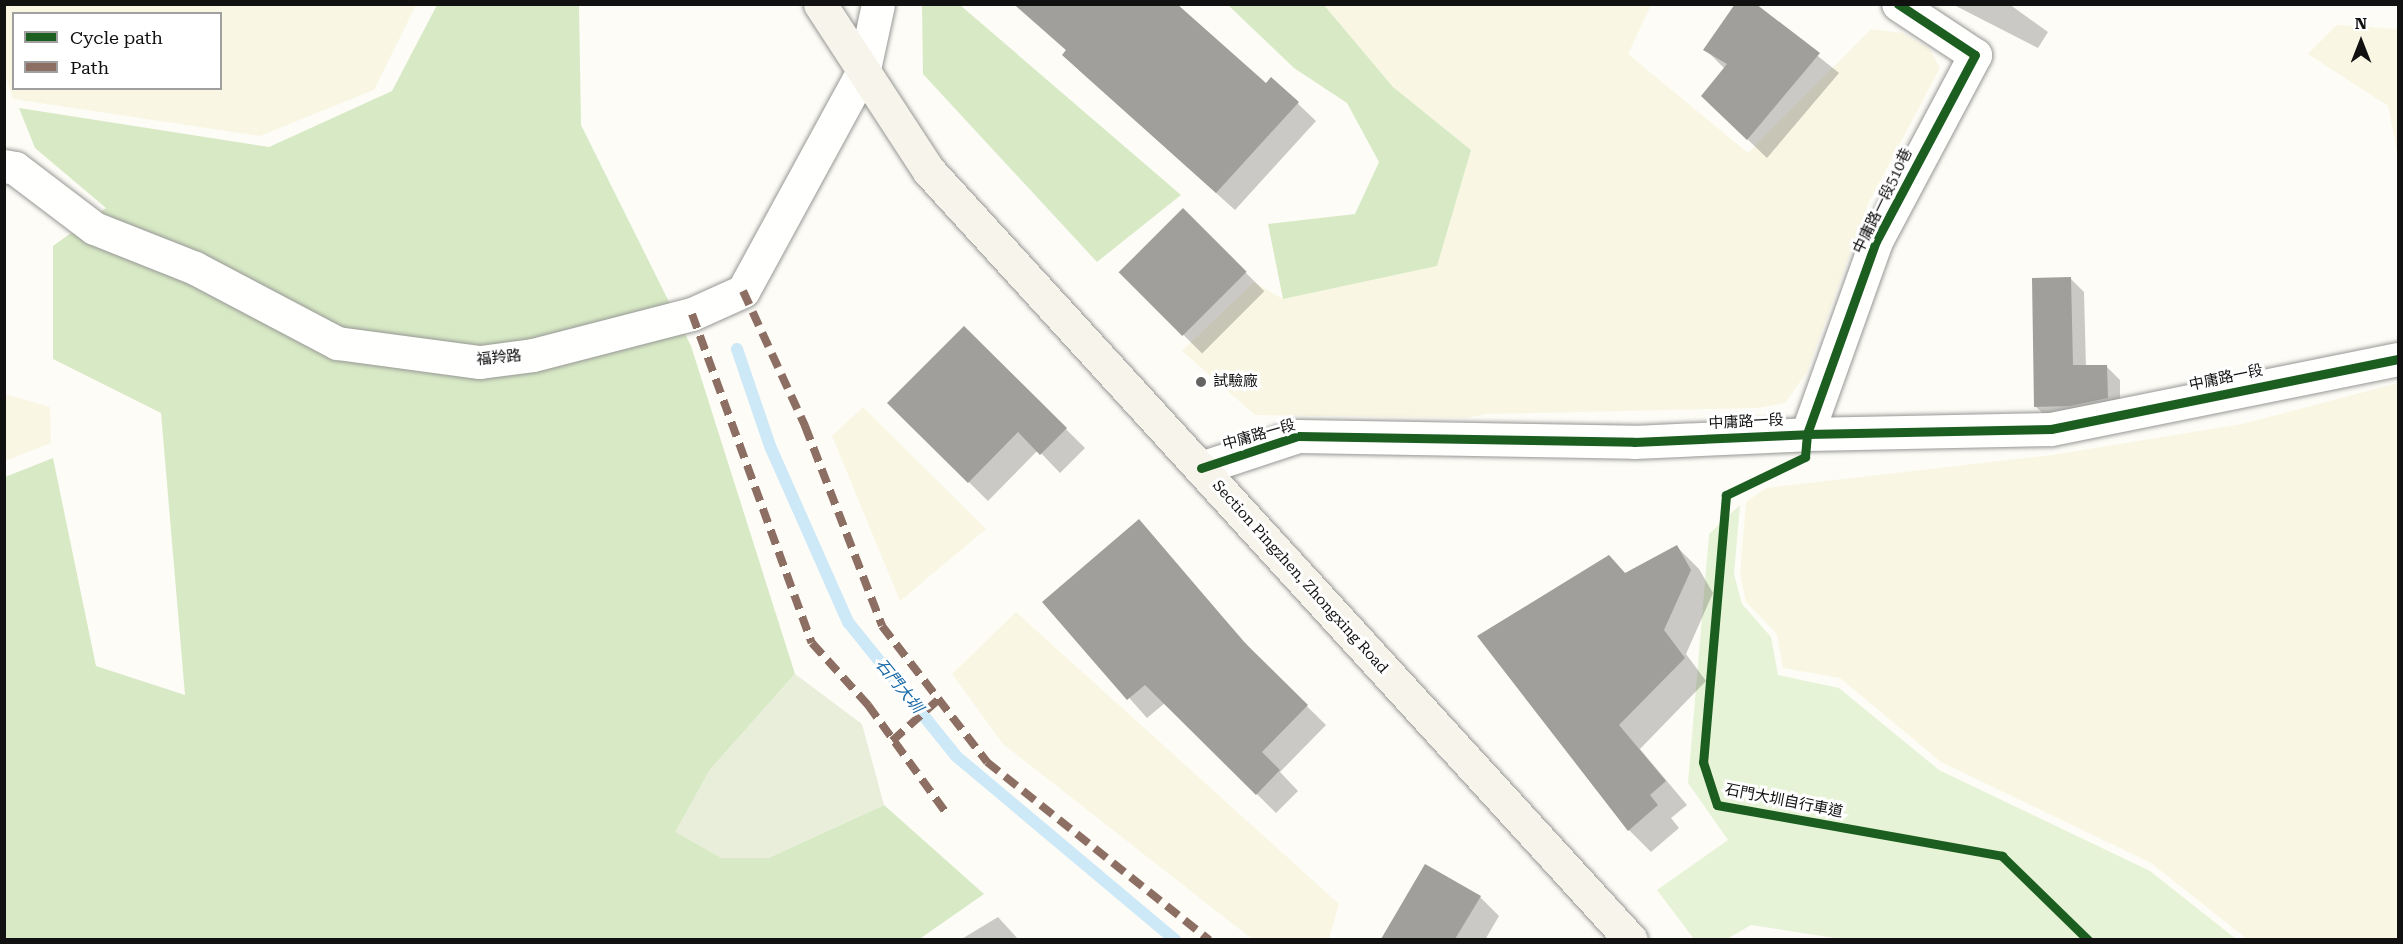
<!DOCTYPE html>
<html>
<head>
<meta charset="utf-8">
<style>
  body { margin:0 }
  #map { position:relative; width:2403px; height:944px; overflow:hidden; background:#fdfcf7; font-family:"Roboto Serif","Noto Sans TC",serif }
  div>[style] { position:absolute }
  .farmland>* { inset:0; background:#f9f7e4 }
  .green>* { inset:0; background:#e7f3d7 }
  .forest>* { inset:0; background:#d8eac5 }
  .cemetery>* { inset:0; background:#e9eedb }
  .shadow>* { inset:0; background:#0003; transform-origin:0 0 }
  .stream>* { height:12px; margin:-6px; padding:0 6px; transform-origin:6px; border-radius:6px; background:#cde8f7 }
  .building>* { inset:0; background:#a19f9c; transform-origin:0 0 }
  .roads { filter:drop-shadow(0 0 2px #979795) drop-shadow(0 0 2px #979795) }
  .street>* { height:33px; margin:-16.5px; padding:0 16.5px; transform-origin:16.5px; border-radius:16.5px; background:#fffffe }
  .secondary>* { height:33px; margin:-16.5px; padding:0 16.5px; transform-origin:16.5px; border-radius:16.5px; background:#f6f4eb }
  .quiet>* { height:8px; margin-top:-4px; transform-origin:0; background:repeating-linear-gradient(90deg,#8d6e63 0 15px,transparent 0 23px) }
  .cycleway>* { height:9px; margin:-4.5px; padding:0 4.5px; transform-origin:4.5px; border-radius:4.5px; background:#1b5e20 }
  .dots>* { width:16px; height:16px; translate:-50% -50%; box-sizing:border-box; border:3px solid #fff; border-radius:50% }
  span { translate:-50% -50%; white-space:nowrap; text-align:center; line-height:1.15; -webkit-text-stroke:6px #fff; paint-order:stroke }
  .street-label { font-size:15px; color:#111 }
  .poi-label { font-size:15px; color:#111 }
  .left { translate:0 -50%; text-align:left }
  .water-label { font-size:16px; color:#1768a6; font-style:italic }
  .frame { position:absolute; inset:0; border:6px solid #111; pointer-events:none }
  .legend { position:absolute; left:12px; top:12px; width:210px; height:78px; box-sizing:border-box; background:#fff; border:2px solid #a0a0a0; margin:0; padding:8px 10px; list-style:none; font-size:18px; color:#111 }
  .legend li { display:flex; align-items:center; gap:12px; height:30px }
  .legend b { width:30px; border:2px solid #a0a0a0 }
  .north { position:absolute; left:2331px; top:12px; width:60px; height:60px; -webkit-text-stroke:4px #fff; paint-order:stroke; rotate:0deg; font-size:16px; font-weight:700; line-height:24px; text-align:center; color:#111 }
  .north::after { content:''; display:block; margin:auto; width:21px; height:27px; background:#111; clip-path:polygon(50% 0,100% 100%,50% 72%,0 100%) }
</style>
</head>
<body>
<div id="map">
  <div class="farmland">
    <i style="clip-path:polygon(evenodd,4px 5px,5px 4px,416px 5px,374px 90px,260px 136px,13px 99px,5px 74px,4px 5px,14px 14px,220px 14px,220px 88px,14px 88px,14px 14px)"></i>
    <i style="clip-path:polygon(1324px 5px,1651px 5px,1628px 54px,1748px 153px,1871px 29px,1902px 33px,1929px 48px,1940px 68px,1869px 202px,1807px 372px,1785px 403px,1757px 408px,1487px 414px,1465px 418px,1255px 415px,1182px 351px,1254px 282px,1283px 299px,1471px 150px,1393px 87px)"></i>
    <i style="clip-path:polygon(2337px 25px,2398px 29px,2398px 156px,2388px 106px,2308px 54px)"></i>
    <i style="clip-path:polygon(2398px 383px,2398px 939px,2247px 939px,2151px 863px,1941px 762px,1840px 678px,1783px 668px,1777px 634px,1746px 602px,1740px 575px,1746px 502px,1766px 488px,2052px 455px,2242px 424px)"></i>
    <i style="clip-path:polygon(5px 394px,50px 407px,51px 443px,5px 461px)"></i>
    <i style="clip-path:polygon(863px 407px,986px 529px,900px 601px,832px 436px)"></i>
    <i style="clip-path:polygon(1016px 612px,1339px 904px,1329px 939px,1252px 939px,1003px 744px,952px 674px)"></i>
  </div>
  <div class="green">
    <i style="clip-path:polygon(1740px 505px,1734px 574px,1742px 604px,1771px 637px,1778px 675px,1839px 688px,1939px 770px,2150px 871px,2236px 939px,1848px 940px,1751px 925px,1727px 939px,1694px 939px,1657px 890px,1728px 840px,1688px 783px,1709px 534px)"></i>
  </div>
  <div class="forest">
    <i style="clip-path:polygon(437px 5px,579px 5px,581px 125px,691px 346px,795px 674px,709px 771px,768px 858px,884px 805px,984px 894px,918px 940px,5px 940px,5px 477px,53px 458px,96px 666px,185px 695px,161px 413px,53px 359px,53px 246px,106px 208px,35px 148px,19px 108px,269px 147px,392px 91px)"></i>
    <i style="clip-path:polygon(922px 5px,960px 5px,1181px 195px,1097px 262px,923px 74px)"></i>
    <i style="clip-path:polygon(1228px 5px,1324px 5px,1393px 87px,1471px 150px,1437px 266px,1283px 299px,1268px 224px,1355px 214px,1379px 162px,1347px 103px,1294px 68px)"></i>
  </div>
  <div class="cemetery">
    <i style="clip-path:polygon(795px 674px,862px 724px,884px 805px,768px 858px,721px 858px,675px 832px,709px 771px)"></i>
  </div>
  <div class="shadow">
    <i style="clip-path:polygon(1013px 4px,1175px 4px,1266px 85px,1272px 79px,1316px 121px,1235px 210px,1082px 73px,1064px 55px,1067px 51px)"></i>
    <i style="clip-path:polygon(1753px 4px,1839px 73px,1767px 158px,1722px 115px,1725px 69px,1705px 49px)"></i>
    <i style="clip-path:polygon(1952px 4px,2009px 4px,2048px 32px,2038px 48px)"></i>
    <i style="left:1183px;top:210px;width:115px;height:88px;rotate:45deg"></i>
    <i style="clip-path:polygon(2071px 279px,2084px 292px,2086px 367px,2107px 367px,2120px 380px,2120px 412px,2049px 419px,2035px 406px)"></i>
    <i style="clip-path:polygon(964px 328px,1085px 448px,1060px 473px,1038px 450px,988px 501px,889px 403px)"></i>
    <i style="clip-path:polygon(1139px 521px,1262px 662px,1326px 725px,1280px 772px,1298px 791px,1276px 813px,1165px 703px,1147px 718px,1044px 602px)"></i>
    <i style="clip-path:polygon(1676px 546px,1699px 569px,1713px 593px,1686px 654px,1706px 681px,1640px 749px,1687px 805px,1671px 818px,1679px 828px,1651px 852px,1629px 830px,1479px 636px,1609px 557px,1626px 574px)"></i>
    <i style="clip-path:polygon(1426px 866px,1480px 897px,1499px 916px,1485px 940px,1383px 940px)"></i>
    <i style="clip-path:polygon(998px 917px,1019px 940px,960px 940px)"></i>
  </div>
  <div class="stream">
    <i style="left:737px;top:349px;width:102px;rotate:71.2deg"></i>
    <i style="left:770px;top:446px;width:193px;rotate:66.1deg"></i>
    <i style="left:848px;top:622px;width:172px;rotate:51.1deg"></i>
    <i style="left:956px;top:756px;width:286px;rotate:40deg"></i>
  </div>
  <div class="building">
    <i style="clip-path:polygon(1014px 4px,1177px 4px,1266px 83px,1271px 77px,1299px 102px,1216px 193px,1062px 55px,1066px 50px)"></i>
    <i style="clip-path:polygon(1735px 4px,1756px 4px,1820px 53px,1747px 140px,1701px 96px,1727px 64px,1703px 50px)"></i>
    <i style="left:1183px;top:208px;width:90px;height:91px;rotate:45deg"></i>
    <i style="clip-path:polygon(2071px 277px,2073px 365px,2107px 365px,2108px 398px,2070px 406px,2034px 407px,2032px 278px)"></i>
    <i style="clip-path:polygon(964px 326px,1067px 428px,1040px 455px,1018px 432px,968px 483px,887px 403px)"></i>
    <i style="clip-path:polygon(1139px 519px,1244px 642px,1308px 705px,1262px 752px,1280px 770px,1256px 795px,1145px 685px,1127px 700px,1042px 602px)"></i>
    <i style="clip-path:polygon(1677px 545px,1691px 570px,1664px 630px,1685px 658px,1619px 725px,1666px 781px,1650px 795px,1658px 805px,1628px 831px,1477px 636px,1609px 555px,1625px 573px)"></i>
    <i style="clip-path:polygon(1425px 864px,1481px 896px,1455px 939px,1381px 939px)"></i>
  </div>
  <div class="roads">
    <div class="street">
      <i style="left:4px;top:166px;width:11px;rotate:10deg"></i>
      <i style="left:15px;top:168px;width:99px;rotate:37.2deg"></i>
      <i style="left:94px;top:228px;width:109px;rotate:21.6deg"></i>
      <i style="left:195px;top:268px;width:161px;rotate:27.8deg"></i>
      <i style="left:337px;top:343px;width:144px;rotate:7.6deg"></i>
      <i style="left:480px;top:362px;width:53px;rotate:-7.5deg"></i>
      <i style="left:533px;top:355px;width:164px;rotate:-14.5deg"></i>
      <i style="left:692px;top:314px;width:56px;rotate:-24.3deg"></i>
      <i style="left:743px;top:291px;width:253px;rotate:-61.4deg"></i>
      <i style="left:864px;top:69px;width:66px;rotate:-77.8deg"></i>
      <i style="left:1807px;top:434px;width:205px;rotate:-70.3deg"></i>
      <i style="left:1876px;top:241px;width:211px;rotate:-62deg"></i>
      <i style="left:1975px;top:55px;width:92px;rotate:-146.5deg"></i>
      <i style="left:1201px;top:468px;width:102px;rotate:-18.3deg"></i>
      <i style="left:1298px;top:436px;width:336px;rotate:1deg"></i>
      <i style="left:1634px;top:442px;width:173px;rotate:-2.6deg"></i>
      <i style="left:1807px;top:434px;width:244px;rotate:-1.2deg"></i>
      <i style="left:2051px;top:429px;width:354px;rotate:-11.4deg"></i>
    </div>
    <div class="secondary">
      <i style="left:820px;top:4px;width:199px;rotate:56.9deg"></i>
      <i style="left:929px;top:171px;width:1041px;rotate:47.61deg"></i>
    </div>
  </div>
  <div class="quiet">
    <i style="left:743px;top:291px;width:149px;rotate:65.3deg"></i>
    <i style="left:805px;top:426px;width:214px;rotate:68.9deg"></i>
    <i style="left:882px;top:626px;width:172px;rotate:52.3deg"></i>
    <i style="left:987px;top:762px;width:285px;rotate:38.7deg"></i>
    <i style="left:692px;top:314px;width:350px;rotate:70deg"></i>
    <i style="left:812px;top:643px;width:84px;rotate:47.9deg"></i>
    <i style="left:868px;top:705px;width:135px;rotate:54.1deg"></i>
    <i style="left:892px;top:741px;width:63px;rotate:-41.8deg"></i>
  </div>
  <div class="cycleway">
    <i style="left:1898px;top:4px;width:92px;rotate:33.5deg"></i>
    <i style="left:1975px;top:55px;width:211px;rotate:118deg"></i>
    <i style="left:1876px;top:241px;width:205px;rotate:109.7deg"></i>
    <i style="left:1807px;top:434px;width:23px;rotate:95deg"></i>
    <i style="left:1805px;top:457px;width:88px;rotate:154.3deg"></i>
    <i style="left:1726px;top:495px;width:268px;rotate:94.9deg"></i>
    <i style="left:1703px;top:762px;width:45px;rotate:72deg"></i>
    <i style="left:1717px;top:805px;width:290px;rotate:10.1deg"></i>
    <i style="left:2002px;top:856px;width:120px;rotate:44.3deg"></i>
    <i style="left:1201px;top:468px;width:102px;rotate:-18.3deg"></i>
    <i style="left:1298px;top:436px;width:336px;rotate:1deg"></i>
    <i style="left:1634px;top:442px;width:173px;rotate:-2.6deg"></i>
    <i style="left:1807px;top:434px;width:244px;rotate:-1.2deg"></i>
    <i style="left:2051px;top:429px;width:354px;rotate:-11.4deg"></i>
  </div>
  <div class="dots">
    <i style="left:1201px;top:382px;background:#646362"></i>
  </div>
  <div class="street-label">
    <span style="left:1883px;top:201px;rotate:-64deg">中庸路一段510巷</span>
    <span style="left:499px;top:358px;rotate:-6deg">福羚路</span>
    <span style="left:2226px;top:378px;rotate:-12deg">中庸路一段</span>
    <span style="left:1746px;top:422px;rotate:-3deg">中庸路一段</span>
    <span style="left:1259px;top:435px;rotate:-16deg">中庸路一段</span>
    <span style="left:1300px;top:577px;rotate:48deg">Section Pingzhen, Zhongxing Road</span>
    <span style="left:1784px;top:801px;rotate:11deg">石門大圳自行車道</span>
  </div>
  <div class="poi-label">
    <span class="left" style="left:1213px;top:382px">試驗廠</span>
  </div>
  <div class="water-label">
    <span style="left:899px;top:686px;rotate:51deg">石門大圳</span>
  </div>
  <div class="frame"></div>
  <ul class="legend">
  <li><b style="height:8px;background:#1b5e20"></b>Cycle path</li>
  <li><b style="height:8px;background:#8d6e63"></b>Path</li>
  </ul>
  <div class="north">N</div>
</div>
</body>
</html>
